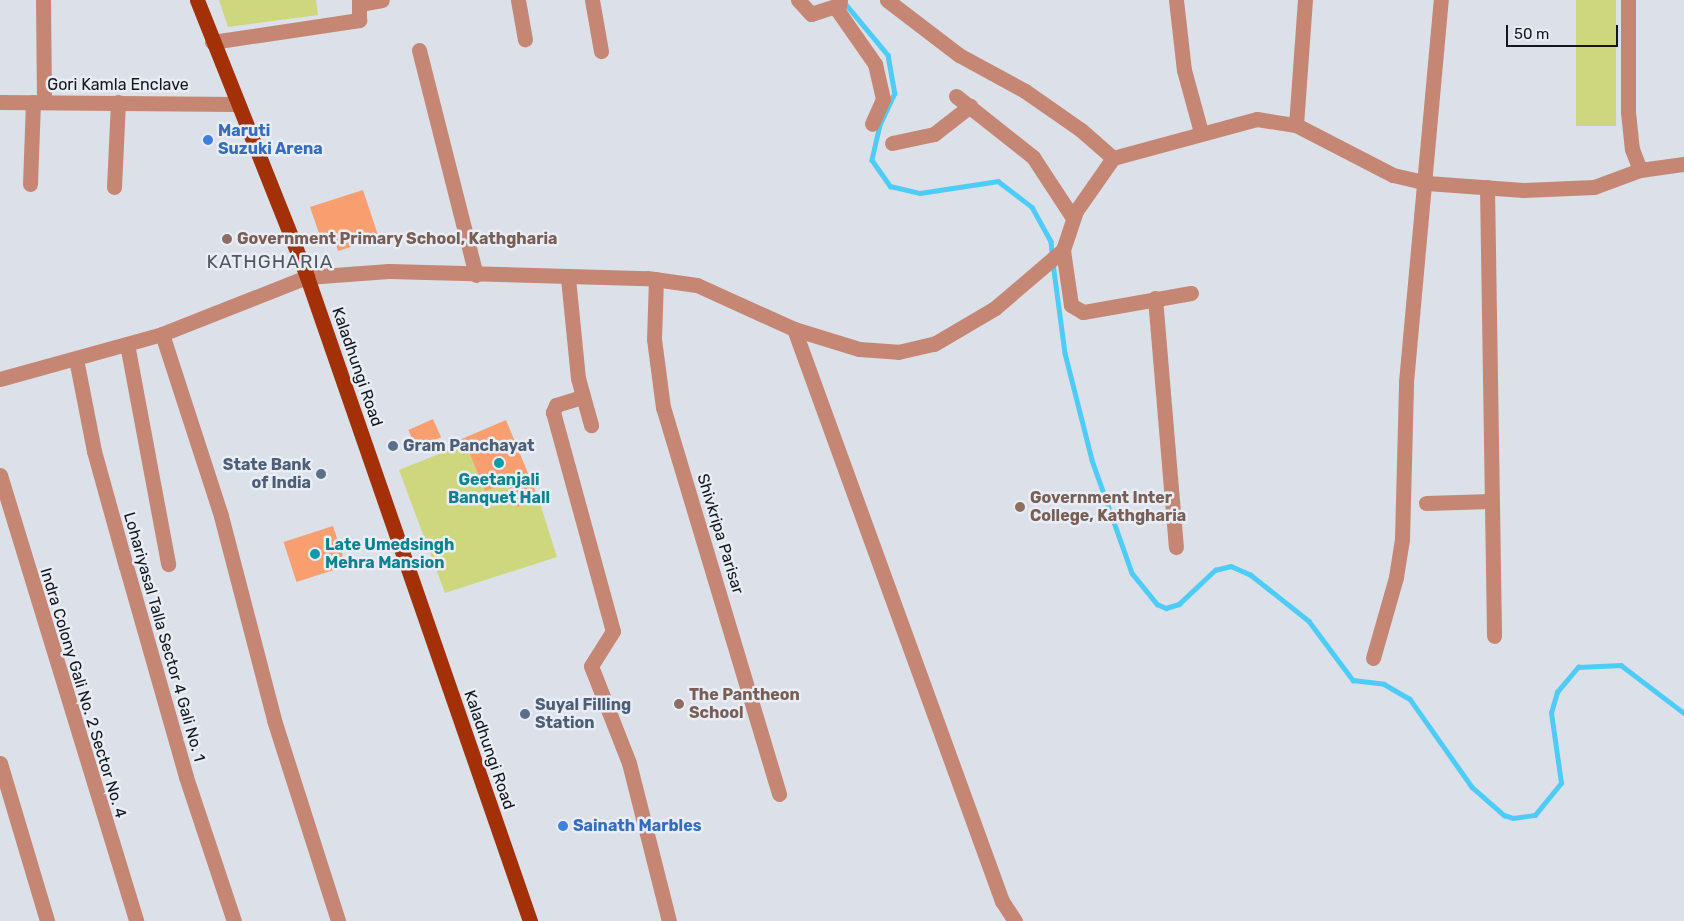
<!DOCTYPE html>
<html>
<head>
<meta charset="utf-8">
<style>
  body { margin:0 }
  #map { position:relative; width:1684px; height:921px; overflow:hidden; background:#dbe0e9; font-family:Rubik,sans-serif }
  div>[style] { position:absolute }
  .green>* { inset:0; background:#ced77d; transform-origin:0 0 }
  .stream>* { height:4.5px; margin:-2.25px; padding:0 2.25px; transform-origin:2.25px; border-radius:2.25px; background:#4eccf8 }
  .building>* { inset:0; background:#f99e6f; transform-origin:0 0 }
  .minor>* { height:15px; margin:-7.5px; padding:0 7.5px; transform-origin:7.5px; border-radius:7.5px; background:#c68674 }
  .major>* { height:15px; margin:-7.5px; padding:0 7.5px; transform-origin:7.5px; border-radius:7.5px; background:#a33007 }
  .dots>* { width:14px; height:14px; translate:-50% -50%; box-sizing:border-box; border:2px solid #e8edf6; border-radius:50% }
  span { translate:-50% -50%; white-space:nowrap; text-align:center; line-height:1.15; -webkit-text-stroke:5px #e8edf6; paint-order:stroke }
  .street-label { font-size:16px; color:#141619 }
  .shop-label { font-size:16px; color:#366cbe; font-weight:700 }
  .left { translate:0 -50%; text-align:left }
  .education-label { font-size:16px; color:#785e54; font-weight:700 }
  .service-label { font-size:16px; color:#4e5e75; font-weight:700 }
  .right { translate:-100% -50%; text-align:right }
  .culture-label { font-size:16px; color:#0d838f; font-weight:700 }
  .quarter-label { font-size:19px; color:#52565d; letter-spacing:1px }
  .scale { position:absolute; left:1506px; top:25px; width:112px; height:22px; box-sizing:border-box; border:2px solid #141619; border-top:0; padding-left:6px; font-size:15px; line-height:18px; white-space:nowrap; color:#141619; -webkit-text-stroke:4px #e8edf6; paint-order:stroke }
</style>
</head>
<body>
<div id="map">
  <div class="green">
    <i style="clip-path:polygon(219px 0,316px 0,318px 15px,228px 27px)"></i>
    <i style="left:1576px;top:0;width:40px;height:126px"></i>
    <i style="clip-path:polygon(459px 446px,463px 455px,469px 452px,485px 490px,508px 483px,517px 507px,539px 500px,557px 557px,445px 593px,399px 470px)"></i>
  </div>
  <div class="stream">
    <i style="left:844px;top:2px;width:69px;rotate:50.3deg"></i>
    <i style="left:888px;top:55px;width:39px;rotate:80deg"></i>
    <i style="left:895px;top:93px;width:35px;rotate:115deg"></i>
    <i style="left:880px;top:125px;width:36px;rotate:103deg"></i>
    <i style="left:872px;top:160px;width:32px;rotate:55deg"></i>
    <i style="left:890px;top:186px;width:31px;rotate:13deg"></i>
    <i style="left:920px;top:193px;width:79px;rotate:-8.7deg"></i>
    <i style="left:998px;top:181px;width:43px;rotate:37.4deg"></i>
    <i style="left:1032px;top:207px;width:39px;rotate:61deg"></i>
    <i style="left:1051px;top:241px;width:12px;rotate:85deg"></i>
    <i style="left:1053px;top:263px;width:91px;rotate:82.4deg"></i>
    <i style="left:1065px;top:353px;width:110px;rotate:75.8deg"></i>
    <i style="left:1092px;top:460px;width:120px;rotate:70.5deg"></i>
    <i style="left:1132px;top:573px;width:40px;rotate:51deg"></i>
    <i style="left:1157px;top:604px;width:10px;rotate:24deg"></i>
    <i style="left:1166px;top:608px;width:14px;rotate:-17deg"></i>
    <i style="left:1179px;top:604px;width:50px;rotate:-43.4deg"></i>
    <i style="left:1215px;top:570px;width:16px;rotate:-14deg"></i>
    <i style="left:1231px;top:566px;width:22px;rotate:24deg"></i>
    <i style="left:1251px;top:575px;width:74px;rotate:38.4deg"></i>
    <i style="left:1309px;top:621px;width:74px;rotate:53.3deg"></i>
    <i style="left:1353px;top:680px;width:31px;rotate:7deg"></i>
    <i style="left:1384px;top:684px;width:30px;rotate:30deg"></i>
    <i style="left:1410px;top:699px;width:108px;rotate:54.8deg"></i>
    <i style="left:1472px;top:787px;width:43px;rotate:41.2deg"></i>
    <i style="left:1504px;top:815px;width:9px;rotate:18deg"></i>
    <i style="left:1513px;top:818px;width:22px;rotate:-8deg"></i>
    <i style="left:1535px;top:815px;width:41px;rotate:-50.9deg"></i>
    <i style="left:1561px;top:783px;width:71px;rotate:-98.1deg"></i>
    <i style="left:1551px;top:713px;width:22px;rotate:-74deg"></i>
    <i style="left:1557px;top:692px;width:33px;rotate:-50deg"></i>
    <i style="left:1578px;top:667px;width:43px;rotate:-2.7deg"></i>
    <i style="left:1621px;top:665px;width:79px;rotate:37.3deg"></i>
  </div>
  <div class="building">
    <i style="clip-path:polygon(363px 190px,379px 238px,338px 251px,335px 241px,323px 245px,310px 207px)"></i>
    <i style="left:433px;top:419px;width:20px;height:27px;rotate:66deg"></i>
    <i style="clip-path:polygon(506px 420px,539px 500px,517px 507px,508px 483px,485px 491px,469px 452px,463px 455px,457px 441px)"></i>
    <i style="left:333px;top:526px;width:42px;height:52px;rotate:72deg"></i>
  </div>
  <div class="minor">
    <i style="left:518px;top:0;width:40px;rotate:80deg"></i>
    <i style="left:592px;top:0;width:52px;rotate:80deg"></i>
    <i style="left:798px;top:0;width:19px;rotate:47deg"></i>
    <i style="left:811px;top:14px;width:26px;rotate:-18deg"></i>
    <i style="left:840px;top:0;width:11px;rotate:100deg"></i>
    <i style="left:838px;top:11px;width:65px;rotate:55.1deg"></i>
    <i style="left:875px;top:64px;width:36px;rotate:77deg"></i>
    <i style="left:883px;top:99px;width:27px;rotate:114deg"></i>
    <i style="left:887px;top:0;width:91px;rotate:37.4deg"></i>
    <i style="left:959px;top:55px;width:75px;rotate:28.6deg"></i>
    <i style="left:1025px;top:91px;width:68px;rotate:34.9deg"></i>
    <i style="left:1081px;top:130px;width:43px;rotate:41.2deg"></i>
    <i style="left:1176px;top:0;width:70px;rotate:83.5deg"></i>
    <i style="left:1184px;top:70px;width:64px;rotate:74.7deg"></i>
    <i style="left:1628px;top:0;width:112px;rotate:90deg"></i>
    <i style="left:1628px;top:112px;width:37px;rotate:84deg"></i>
    <i style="left:1632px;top:149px;width:22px;rotate:69deg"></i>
    <i style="left:43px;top:1px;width:101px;rotate:89.4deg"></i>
    <i style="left:360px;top:4px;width:22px;rotate:-10deg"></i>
    <i style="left:212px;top:42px;width:149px;rotate:-8.5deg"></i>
    <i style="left:359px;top:20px;width:20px;rotate:-90deg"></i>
    <i style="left:419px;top:50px;width:232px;rotate:75.8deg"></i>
    <i style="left:956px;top:96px;width:98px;rotate:38.4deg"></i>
    <i style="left:1033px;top:157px;width:73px;rotate:56.7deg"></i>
    <i style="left:0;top:102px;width:237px;rotate:0.5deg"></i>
    <i style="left:1296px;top:125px;width:125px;rotate:-85.9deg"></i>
    <i style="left:892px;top:143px;width:43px;rotate:-12.1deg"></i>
    <i style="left:934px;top:134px;width:46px;rotate:-37.9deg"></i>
    <i style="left:30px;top:184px;width:82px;rotate:-87.9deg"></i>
    <i style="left:114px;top:187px;width:85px;rotate:-87.3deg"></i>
    <i style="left:1487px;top:187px;width:449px;rotate:89.1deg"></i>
    <i style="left:568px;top:278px;width:100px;rotate:84.3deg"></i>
    <i style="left:578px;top:378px;width:49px;rotate:74.5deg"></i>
    <i style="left:656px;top:279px;width:60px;rotate:91.9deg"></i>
    <i style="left:654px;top:339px;width:69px;rotate:82.5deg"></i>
    <i style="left:663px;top:407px;width:404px;rotate:73.3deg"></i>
    <i style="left:1191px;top:293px;width:110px;rotate:170deg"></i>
    <i style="left:1083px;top:312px;width:14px;rotate:-150deg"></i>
    <i style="left:1071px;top:305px;width:56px;rotate:-98.3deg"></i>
    <i style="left:1063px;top:250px;width:41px;rotate:-71.6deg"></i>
    <i style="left:1076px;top:211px;width:65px;rotate:-55.1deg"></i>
    <i style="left:1113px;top:158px;width:149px;rotate:-15.2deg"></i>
    <i style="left:1257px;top:119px;width:39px;rotate:9deg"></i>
    <i style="left:1296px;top:125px;width:109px;rotate:27.3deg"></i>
    <i style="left:1393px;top:175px;width:35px;rotate:13deg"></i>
    <i style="left:1427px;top:183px;width:96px;rotate:4.2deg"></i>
    <i style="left:1523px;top:190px;width:71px;rotate:-2.4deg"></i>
    <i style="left:1594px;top:187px;width:49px;rotate:-20.3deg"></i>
    <i style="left:1640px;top:170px;width:44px;rotate:-7.8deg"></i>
    <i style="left:1155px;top:298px;width:250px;rotate:85.2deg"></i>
    <i style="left:794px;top:329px;width:68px;rotate:17.1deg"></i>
    <i style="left:859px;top:349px;width:39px;rotate:4deg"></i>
    <i style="left:898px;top:352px;width:37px;rotate:-13deg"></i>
    <i style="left:934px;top:344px;width:71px;rotate:-30.5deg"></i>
    <i style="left:995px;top:308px;width:89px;rotate:-40.5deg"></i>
    <i style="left:162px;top:334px;width:191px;rotate:72deg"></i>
    <i style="left:221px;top:516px;width:211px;rotate:75.4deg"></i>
    <i style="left:274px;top:720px;width:211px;rotate:72.3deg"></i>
    <i style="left:127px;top:344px;width:224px;rotate:79.4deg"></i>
    <i style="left:76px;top:359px;width:94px;rotate:78.9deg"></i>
    <i style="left:94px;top:451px;width:119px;rotate:74.5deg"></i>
    <i style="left:126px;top:566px;width:219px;rotate:74.1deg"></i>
    <i style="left:186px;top:777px;width:152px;rotate:71.6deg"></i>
    <i style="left:0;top:379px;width:168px;rotate:-15.5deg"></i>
    <i style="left:162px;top:334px;width:156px;rotate:-21.5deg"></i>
    <i style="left:307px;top:277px;width:82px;rotate:-4.2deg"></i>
    <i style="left:389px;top:271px;width:258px;rotate:1.6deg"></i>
    <i style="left:647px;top:278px;width:50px;rotate:8deg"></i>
    <i style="left:697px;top:285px;width:107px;rotate:24.4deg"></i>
    <i style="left:794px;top:329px;width:609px;rotate:70.02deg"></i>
    <i style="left:1002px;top:901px;width:24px;rotate:57deg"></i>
    <i style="left:582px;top:397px;width:27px;rotate:163deg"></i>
    <i style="left:556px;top:405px;width:8px;rotate:113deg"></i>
    <i style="left:553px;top:412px;width:227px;rotate:74.7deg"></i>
    <i style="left:613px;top:631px;width:41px;rotate:122.2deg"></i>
    <i style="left:591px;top:666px;width:104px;rotate:68.6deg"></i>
    <i style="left:629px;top:763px;width:163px;rotate:75.8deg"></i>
    <i style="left:0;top:475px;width:466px;rotate:73deg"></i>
    <i style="left:1426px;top:503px;width:65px;rotate:-1.8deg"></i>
    <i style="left:1373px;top:658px;width:84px;rotate:-74.1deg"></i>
    <i style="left:1396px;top:577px;width:38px;rotate:-81deg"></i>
    <i style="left:1402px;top:539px;width:157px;rotate:-88.5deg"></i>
    <i style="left:1406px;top:382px;width:384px;rotate:-84.8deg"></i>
    <i style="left:0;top:763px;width:165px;rotate:73.4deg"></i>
  </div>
  <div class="major">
    <i style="left:197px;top:0;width:298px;rotate:68.3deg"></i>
    <i style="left:307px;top:277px;width:682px;rotate:70.9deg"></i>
  </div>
  <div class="dots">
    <i style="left:208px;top:140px;background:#3f7fe0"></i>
    <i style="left:227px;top:239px;background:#8d6e63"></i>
    <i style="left:393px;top:446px;background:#5c6f8a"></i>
    <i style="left:499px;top:463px;background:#0f9aa8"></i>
    <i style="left:321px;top:474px;background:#5c6f8a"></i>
    <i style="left:1020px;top:507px;background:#8d6e63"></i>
    <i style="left:315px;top:554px;background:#0f9aa8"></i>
    <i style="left:679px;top:704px;background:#8d6e63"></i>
    <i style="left:525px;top:714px;background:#5c6f8a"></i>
    <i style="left:563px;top:826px;background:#3f7fe0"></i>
  </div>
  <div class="street-label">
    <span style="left:118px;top:85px">Gori Kamla Enclave</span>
    <span style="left:357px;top:367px;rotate:71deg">Kaladhungi Road</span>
    <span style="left:720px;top:534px;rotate:73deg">Shivkripa Parisar</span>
    <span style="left:164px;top:637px;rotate:74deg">Lohariyasal Talla Sector 4 Gali No. 1</span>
    <span style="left:83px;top:693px;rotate:73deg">Indra Colony Gali No. 2 Sector No. 4</span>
    <span style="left:489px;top:750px;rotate:71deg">Kaladhungi Road</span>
  </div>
  <div class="shop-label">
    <span class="left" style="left:218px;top:140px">Maruti<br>Suzuki Arena</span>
    <span class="left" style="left:573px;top:826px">Sainath Marbles</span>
  </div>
  <div class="education-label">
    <span class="left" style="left:237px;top:239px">Government Primary School, Kathgharia</span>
    <span class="left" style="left:1030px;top:507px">Government Inter<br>College, Kathgharia</span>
    <span class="left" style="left:689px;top:704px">The Pantheon<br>School</span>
  </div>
  <div class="service-label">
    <span class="left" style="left:403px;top:446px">Gram Panchayat</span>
    <span class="right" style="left:311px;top:474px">State Bank<br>of India</span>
    <span class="left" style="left:535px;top:714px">Suyal Filling<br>Station</span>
  </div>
  <div class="culture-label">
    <span style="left:499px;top:489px">Geetanjali<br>Banquet Hall</span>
    <span class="left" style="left:325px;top:554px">Late Umedsingh<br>Mehra Mansion</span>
  </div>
  <div class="quarter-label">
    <span style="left:270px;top:262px">KATHGHARIA</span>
  </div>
  <div class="scale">50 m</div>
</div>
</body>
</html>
